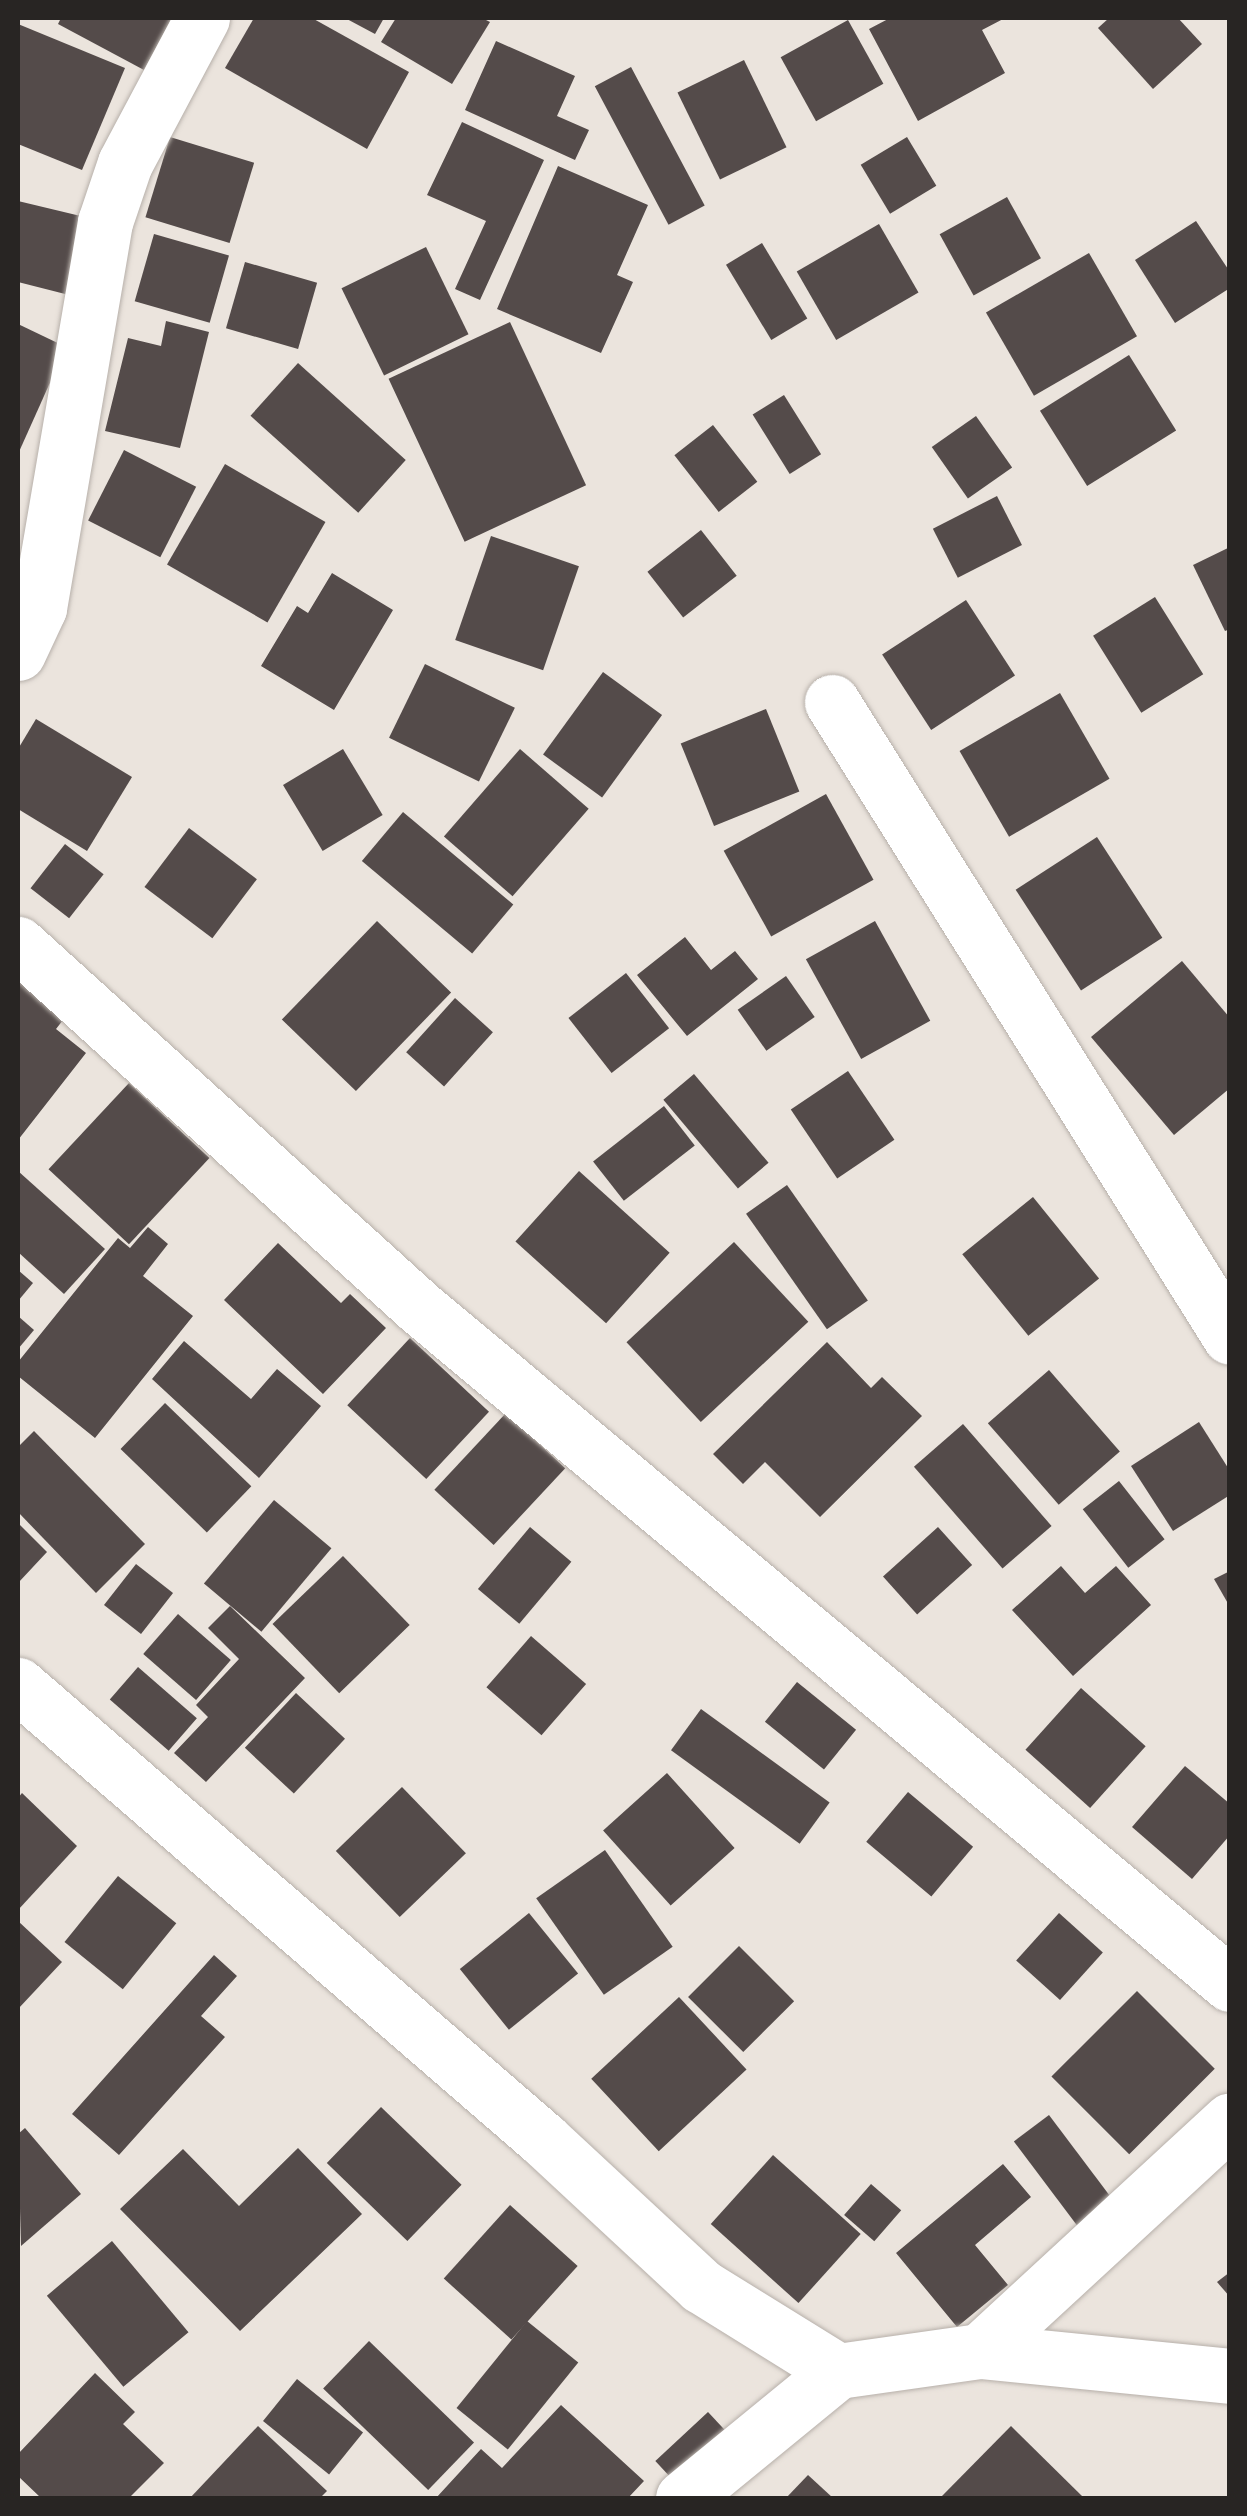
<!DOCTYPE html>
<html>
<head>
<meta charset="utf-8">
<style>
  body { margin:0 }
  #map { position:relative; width:1247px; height:2516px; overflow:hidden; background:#ebe4dd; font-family:Commissioner,sans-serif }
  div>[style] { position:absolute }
  .building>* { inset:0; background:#544b4a; transform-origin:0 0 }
  .roads { filter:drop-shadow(0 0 2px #b7b0aa) drop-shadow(0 0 2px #b7b0aa) }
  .street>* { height:55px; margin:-27.5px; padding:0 27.5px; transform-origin:27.5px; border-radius:27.5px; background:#fff }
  span { translate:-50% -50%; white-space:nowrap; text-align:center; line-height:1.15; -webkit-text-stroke:10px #f8f1ea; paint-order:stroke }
  .frame { position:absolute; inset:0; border:20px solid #282523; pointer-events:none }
</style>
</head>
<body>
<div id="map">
  <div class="building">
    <i style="clip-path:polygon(61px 18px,172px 18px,144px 70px,58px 24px)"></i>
    <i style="clip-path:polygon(254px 18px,312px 18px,409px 72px,367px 149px,225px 68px)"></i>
    <i style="clip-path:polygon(345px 18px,384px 18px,375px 34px)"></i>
    <i style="clip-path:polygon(396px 18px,482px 18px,490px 22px,452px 84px,381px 42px)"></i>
    <i style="clip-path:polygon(890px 18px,1005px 18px,982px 30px,1005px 73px,918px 121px,869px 29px)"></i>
    <i style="clip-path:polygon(1109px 18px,1178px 18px,1202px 44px,1153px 89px,1098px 28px)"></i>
    <i style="left:848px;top:20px;width:73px;height:77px;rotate:61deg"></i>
    <i style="clip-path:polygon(18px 24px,125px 68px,82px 170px,18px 144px)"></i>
    <i style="clip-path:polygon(496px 41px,575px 76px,557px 116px,589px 130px,575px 160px,465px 110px)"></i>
    <i style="left:744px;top:60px;width:97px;height:74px;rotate:64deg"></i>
    <i style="left:631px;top:67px;width:157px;height:41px;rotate:62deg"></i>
    <i style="clip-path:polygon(462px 122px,544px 160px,480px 300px,455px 289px,486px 221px,427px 195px)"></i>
    <i style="left:170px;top:137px;width:88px;height:84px;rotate:17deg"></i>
    <i style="left:907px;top:137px;width:57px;height:54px;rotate:59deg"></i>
    <i style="clip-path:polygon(558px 166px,648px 205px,617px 275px,633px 282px,601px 353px,497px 309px)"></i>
    <i style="left:1007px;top:197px;width:70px;height:77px;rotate:61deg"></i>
    <i style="clip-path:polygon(18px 201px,93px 219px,73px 296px,18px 282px)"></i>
    <i style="clip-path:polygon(1196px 221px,1230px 272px,1230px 288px,1175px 323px,1135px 260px)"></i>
    <i style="left:879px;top:224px;width:79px;height:95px;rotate:60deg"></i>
    <i style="left:154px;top:234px;width:78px;height:70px;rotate:16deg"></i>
    <i style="left:762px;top:243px;width:88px;height:42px;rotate:59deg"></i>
    <i style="left:426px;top:247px;width:97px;height:94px;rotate:64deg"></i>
    <i style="left:1089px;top:253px;width:96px;height:119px;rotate:60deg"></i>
    <i style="left:245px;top:262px;width:75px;height:69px;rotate:16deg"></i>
    <i style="clip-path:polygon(166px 321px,209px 332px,180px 448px,105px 431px,128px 338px,161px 346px)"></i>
    <i style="left:510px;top:322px;width:180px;height:134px;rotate:65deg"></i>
    <i style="clip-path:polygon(18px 324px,66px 347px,18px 454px)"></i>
    <i style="left:1129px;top:355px;width:89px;height:105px;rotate:58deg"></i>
    <i style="left:298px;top:363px;width:145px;height:71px;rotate:42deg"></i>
    <i style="left:784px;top:395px;width:70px;height:37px;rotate:58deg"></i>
    <i style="left:976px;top:416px;width:63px;height:54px;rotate:55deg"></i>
    <i style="left:713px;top:425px;width:72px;height:49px;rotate:52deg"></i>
    <i style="left:124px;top:450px;width:81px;height:79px;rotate:27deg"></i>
    <i style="left:225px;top:464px;width:116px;height:116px;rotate:30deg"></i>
    <i style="left:997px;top:496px;width:55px;height:72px;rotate:63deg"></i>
    <i style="left:701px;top:530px;width:58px;height:68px;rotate:52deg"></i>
    <i style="left:491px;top:536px;width:93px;height:110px;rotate:19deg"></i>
    <i style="clip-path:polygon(1230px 547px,1230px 629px,1225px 631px,1193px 565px)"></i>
    <i style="clip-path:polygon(332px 573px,393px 610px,334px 710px,261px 666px,297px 606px,308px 613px)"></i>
    <i style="left:1155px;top:597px;width:91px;height:73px;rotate:58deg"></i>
    <i style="left:966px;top:600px;width:90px;height:100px;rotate:57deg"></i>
    <i style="left:425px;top:664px;width:100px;height:82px;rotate:26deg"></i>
    <i style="left:603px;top:672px;width:73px;height:102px;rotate:36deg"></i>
    <i style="left:1060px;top:693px;width:99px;height:116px;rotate:60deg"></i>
    <i style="left:766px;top:709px;width:89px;height:92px;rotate:68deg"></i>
    <i style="clip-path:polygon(36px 719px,132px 777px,87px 851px,18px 809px,18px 749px)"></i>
    <i style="left:343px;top:749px;width:77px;height:70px;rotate:59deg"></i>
    <i style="left:520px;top:749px;width:91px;height:116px;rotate:41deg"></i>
    <i style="left:826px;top:794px;width:98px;height:117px;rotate:61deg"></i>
    <i style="left:403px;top:812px;width:144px;height:64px;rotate:40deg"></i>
    <i style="left:189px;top:828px;width:85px;height:74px;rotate:37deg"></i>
    <i style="left:1097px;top:837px;width:120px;height:97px;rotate:57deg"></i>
    <i style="left:65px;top:844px;width:49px;height:56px;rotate:38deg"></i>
    <i style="left:377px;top:921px;width:103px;height:137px;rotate:44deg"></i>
    <i style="left:875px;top:921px;width:114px;height:79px;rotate:61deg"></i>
    <i style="clip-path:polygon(685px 937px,711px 970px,735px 951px,758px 979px,687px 1036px,637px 975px)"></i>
    <i style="clip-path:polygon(1182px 961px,1230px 1018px,1230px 1088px,1174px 1135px,1091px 1037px)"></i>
    <i style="left:626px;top:973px;width:70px;height:73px;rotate:52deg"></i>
    <i style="clip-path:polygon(18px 975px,70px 1011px,56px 1029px,86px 1053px,18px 1140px)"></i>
    <i style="left:786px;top:976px;width:50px;height:59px;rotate:55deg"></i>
    <i style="left:455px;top:998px;width:51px;height:73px;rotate:42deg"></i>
    <i style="left:848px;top:1071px;width:83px;height:69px;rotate:56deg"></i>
    <i style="left:694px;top:1074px;width:116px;height:40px;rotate:50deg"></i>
    <i style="left:129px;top:1083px;width:110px;height:118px;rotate:43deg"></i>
    <i style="left:664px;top:1106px;width:50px;height:90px;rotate:52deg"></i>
    <i style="clip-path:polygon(18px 1171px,105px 1249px,64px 1294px,18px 1252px)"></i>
    <i style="left:579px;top:1171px;width:122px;height:95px;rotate:42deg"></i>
    <i style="left:787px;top:1185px;width:141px;height:50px;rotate:55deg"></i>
    <i style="left:1033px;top:1197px;width:105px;height:91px;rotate:51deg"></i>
    <i style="clip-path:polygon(148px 1227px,168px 1244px,143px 1276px,193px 1316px,95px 1438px,18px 1376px,18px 1362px,118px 1238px,130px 1248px)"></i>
    <i style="left:734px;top:1242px;width:109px;height:147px;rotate:47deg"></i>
    <i style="clip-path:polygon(278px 1243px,341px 1303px,350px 1294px,386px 1328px,323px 1394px,224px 1300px)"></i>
    <i style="clip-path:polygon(18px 1270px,33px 1283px,18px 1301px)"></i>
    <i style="clip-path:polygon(18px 1316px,34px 1330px,18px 1349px)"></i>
    <i style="left:410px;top:1338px;width:108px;height:92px;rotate:43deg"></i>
    <i style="clip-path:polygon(184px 1341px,251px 1399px,277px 1369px,321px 1406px,259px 1478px,152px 1379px)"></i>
    <i style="clip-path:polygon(827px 1342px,871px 1388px,882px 1377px,922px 1416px,820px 1517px,765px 1462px,743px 1484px,713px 1454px)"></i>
    <i style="left:1049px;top:1370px;width:108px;height:81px;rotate:49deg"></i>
    <i style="left:165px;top:1403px;width:120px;height:64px;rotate:44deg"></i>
    <i style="left:506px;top:1413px;width:81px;height:105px;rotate:43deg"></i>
    <i style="clip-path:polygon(1199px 1422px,1230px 1471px,1230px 1495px,1173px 1531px,1131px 1466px)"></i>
    <i style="left:963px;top:1424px;width:135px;height:65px;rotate:49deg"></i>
    <i style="clip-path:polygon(34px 1431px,145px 1544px,96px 1593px,18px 1512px,18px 1447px)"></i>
    <i style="left:1119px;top:1481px;width:74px;height:46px;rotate:52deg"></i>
    <i style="left:274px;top:1500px;width:75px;height:109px;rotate:40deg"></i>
    <i style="clip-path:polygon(18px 1523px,47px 1552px,18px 1583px)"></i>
    <i style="left:530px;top:1527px;width:54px;height:81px;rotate:40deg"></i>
    <i style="left:938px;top:1527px;width:51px;height:74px;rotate:48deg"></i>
    <i style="left:343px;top:1556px;width:96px;height:98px;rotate:46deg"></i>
    <i style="left:136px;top:1564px;width:47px;height:52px;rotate:38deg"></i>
    <i style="clip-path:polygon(1061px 1566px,1085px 1593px,1116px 1566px,1151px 1605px,1073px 1676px,1012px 1610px)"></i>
    <i style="clip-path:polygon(1230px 1571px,1230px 1607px,1214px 1579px)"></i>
    <i style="clip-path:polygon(230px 1606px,305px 1678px,206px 1782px,174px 1753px,208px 1717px,196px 1705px,239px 1659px,208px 1628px)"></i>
    <i style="left:178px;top:1614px;width:70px;height:53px;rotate:41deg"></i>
    <i style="left:531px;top:1636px;width:73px;height:68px;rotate:41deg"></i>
    <i style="left:138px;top:1667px;width:78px;height:43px;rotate:41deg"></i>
    <i style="left:797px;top:1682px;width:76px;height:51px;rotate:39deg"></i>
    <i style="left:1081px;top:1688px;width:87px;height:83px;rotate:42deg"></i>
    <i style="left:296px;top:1693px;width:67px;height:75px;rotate:43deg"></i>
    <i style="left:701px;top:1709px;width:159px;height:51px;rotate:36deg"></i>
    <i style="clip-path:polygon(1185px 1766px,1230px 1804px,1230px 1835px,1192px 1879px,1132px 1827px)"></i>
    <i style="left:667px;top:1773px;width:101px;height:86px;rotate:48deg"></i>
    <i style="left:402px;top:1787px;width:92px;height:92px;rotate:46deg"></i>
    <i style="left:908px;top:1792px;width:85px;height:65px;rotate:40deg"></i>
    <i style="clip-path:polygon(22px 1793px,77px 1846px,18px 1910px,18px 1798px)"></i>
    <i style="left:605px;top:1850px;width:118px;height:84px;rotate:55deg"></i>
    <i style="left:118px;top:1876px;width:75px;height:85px;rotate:39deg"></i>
    <i style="left:529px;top:1913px;width:78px;height:89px;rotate:51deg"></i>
    <i style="left:1059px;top:1913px;width:59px;height:64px;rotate:42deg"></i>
    <i style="clip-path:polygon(18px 1921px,62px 1962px,18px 2009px)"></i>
    <i style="left:739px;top:1946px;width:78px;height:72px;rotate:45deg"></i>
    <i style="clip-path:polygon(214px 1955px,237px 1976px,201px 2016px,225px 2037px,119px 2155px,72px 2114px)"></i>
    <i style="left:1137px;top:1991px;width:110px;height:121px;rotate:45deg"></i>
    <i style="left:679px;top:1997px;width:99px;height:120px;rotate:47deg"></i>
    <i style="left:381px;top:2107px;width:112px;height:78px;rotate:44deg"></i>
    <i style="left:1049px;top:2115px;width:106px;height:44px;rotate:53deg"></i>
    <i style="clip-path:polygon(25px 2128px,81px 2194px,21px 2246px,18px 2134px)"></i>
    <i style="clip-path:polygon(298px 2148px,362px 2214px,240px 2331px,120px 2209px,183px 2149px,239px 2206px)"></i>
    <i style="left:773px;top:2155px;width:118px;height:93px;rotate:42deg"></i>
    <i style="clip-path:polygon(1003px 2164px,1031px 2197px,975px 2245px,1008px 2285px,957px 2327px,896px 2253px)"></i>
    <i style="left:871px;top:2184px;width:40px;height:41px;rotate:41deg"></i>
    <i style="left:510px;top:2205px;width:91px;height:99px;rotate:42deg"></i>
    <i style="left:112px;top:2241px;width:119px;height:85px;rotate:50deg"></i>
    <i style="clip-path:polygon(1230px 2272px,1230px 2297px,1217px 2282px)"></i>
    <i style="left:527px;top:2321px;width:66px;height:112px;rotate:39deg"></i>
    <i style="left:369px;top:2341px;width:146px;height:66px;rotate:44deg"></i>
    <i style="clip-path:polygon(95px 2373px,135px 2412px,123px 2424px,164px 2463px,129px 2498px,41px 2498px,18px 2476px,18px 2454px)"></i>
    <i style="left:297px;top:2379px;width:85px;height:54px;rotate:39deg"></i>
    <i style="clip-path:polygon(561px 2405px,644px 2481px,628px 2498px,436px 2498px,481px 2449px,502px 2468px)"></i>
    <i style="left:708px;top:2412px;width:37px;height:72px;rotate:47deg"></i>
    <i style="clip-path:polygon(258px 2426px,327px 2491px,320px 2498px,190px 2498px)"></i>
    <i style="clip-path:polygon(1011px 2426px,1084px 2498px,942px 2496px)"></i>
    <i style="clip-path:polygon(808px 2475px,833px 2498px,786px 2498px)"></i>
  </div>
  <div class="roads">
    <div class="street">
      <i style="left:18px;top:653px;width:50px;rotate:-65deg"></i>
      <i style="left:39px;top:608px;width:392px;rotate:-80.3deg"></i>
      <i style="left:105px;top:222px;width:62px;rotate:-71.3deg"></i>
      <i style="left:125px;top:163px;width:164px;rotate:-62deg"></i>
      <i style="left:832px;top:702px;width:749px;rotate:57.92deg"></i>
      <i style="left:18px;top:944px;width:542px;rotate:42.16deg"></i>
      <i style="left:420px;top:1308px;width:1055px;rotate:39.85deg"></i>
      <i style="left:18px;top:1685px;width:695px;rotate:40.86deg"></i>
      <i style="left:544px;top:2140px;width:214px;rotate:42.9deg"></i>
      <i style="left:701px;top:2286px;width:161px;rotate:31.8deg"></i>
      <i style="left:838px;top:2371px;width:143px;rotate:-8deg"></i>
      <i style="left:980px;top:2351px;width:251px;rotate:5.7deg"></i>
      <i style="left:980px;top:2351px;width:340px;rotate:-42.7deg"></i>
      <i style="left:683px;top:2498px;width:200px;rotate:-39.3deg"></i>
    </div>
  </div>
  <div class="frame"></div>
</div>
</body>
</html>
